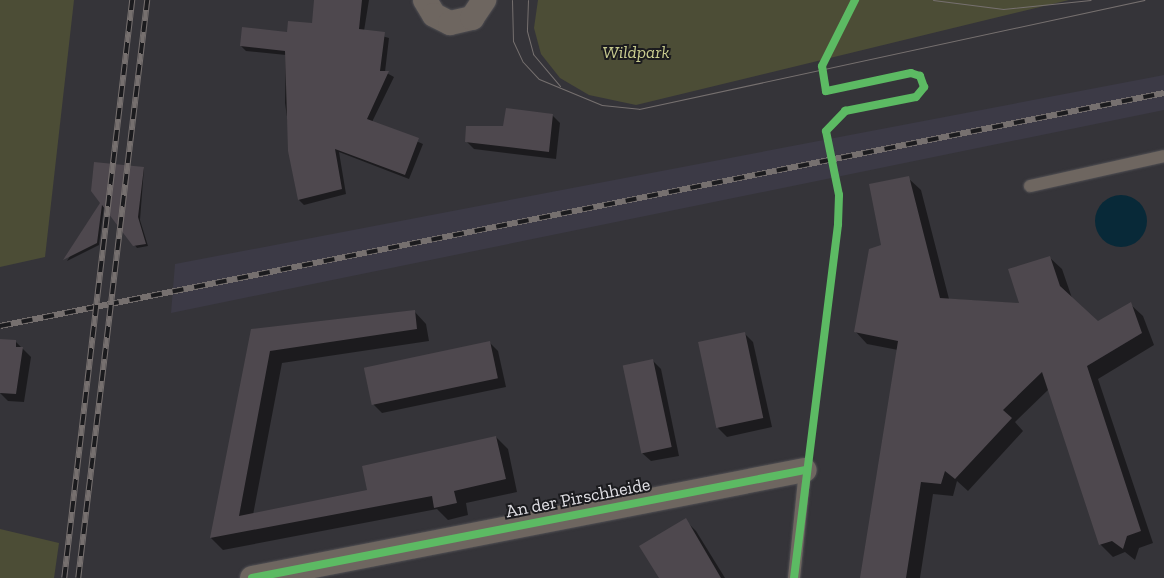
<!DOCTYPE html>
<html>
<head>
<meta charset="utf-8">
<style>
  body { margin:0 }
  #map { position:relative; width:1164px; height:578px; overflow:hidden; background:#353439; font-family:"Zilla Slab",serif }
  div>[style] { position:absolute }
  .built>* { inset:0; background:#3c3a46 }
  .green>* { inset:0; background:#4c4d36 }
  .water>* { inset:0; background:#082938 }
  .round { border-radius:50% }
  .shadow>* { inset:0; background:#0007 }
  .building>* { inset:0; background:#4e484e; transform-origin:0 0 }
  .roads { filter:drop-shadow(0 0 1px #515054) drop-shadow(0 0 1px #515054) }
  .service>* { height:12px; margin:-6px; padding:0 6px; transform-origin:6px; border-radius:6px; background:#6e6660 }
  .minor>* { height:24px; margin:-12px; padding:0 12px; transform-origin:12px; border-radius:12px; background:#6e6660 }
  .tram>* { height:1px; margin:-0.5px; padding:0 0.5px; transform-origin:0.5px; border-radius:0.5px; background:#76706f }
  .rail>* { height:5.5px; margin-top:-2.75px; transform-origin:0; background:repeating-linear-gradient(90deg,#1b1b1e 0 11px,#76706f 0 22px); box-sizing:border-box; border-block:1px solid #76706f }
  .cycleway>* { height:8px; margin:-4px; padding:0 4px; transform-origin:4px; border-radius:4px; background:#5cba63 }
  span { translate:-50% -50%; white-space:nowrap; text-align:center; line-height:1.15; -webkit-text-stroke:4px #1b1b1e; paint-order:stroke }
  .park-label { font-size:18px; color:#c9cc8f; font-style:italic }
  .street-label { font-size:18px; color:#e1e0e5 }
</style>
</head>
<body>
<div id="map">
  <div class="built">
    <i style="clip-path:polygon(1164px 75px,1164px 110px,171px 313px,175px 264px)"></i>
  </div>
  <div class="green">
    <i style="clip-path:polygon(0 0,74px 0,45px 257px,0 267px)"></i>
    <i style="clip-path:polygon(538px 0,1069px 0,636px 105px,589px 95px,560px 78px,541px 54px,534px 28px)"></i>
    <i style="clip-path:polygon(0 529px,59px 543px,54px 578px,0 578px)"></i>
  </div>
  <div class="water">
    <i class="round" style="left:1095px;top:195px;width:52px;height:52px"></i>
  </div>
  <div class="shadow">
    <i style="clip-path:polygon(316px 0,369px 0,364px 31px,389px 38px,385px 72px,394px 77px,372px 122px,423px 144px,409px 179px,339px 152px,346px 194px,304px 205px,299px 200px,285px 103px,286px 55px,246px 51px,241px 46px,313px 25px)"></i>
    <i style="clip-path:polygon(552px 115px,560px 123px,556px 159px,474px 149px,466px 141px)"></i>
    <i style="clip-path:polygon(144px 168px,140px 220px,148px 246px,137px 248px,104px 206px,99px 245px,67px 261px,102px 203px)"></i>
    <i style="clip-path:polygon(908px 178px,921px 190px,949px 299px,1021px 304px,1049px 257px,1062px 269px,1072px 298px,1098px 322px,1130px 304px,1143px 316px,1154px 345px,1098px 379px,1153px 543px,1139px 548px,1135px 560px,1125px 552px,1113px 557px,1100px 544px,1049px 389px,1015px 422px,1023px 431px,968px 491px,957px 481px,953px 496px,933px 494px,920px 578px,862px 578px,898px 350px,867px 344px,855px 331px)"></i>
    <i style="clip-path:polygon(414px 311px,426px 324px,429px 341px,282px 363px,253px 515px,369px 491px,496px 437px,508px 449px,517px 492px,466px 503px,468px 515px,448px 520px,437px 509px,223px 550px,211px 538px,252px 330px)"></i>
    <i style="clip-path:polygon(745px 334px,753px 342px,772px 427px,727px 437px,718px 428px)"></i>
    <i style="clip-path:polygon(0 340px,16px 342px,31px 357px,24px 402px,8px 401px,0 393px)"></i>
    <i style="clip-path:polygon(489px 342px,498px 351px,506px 387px,382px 413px,374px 405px,366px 369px)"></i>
    <i style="clip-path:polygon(652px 360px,661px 369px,679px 456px,651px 461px,642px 453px,625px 366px)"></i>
    <i style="clip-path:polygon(685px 520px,696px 531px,725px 578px,660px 578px)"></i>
  </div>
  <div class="building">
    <i style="clip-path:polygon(314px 0,362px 0,359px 29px,385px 32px,380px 71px,389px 71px,367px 119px,419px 138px,405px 175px,335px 149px,342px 189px,298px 200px,288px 151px,285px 51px,240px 46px,242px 27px,287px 32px,288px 21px,312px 23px)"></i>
    <i style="clip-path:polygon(506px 108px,553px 114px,549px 152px,465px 142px,466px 126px,503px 126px)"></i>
    <i style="clip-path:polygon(94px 162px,144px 167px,138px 217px,146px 244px,133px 246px,102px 205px,97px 243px,63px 260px,100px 203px,91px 191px)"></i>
    <i style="clip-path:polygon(909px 176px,940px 298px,1019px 303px,1008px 269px,1050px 256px,1060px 286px,1098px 321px,1131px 302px,1142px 333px,1087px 366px,1141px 531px,1127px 536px,1123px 549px,1112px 541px,1099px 545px,1042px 372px,1003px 410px,1012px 418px,955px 479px,945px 471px,941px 484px,921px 482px,906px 578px,860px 578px,898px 341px,854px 332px,869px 249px,881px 245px,869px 184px)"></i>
    <i style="clip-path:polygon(415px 310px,417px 329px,270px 351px,239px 516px,367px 490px,362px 466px,496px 436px,506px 479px,454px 491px,457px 503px,434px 508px,432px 496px,210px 538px,251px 329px)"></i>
    <i style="left:745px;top:332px;width:88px;height:48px;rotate:78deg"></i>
    <i style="clip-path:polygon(0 339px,16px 340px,16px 347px,23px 347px,16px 394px,0 393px)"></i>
    <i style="left:490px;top:341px;width:38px;height:129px;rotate:78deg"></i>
    <i style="left:653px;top:359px;width:90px;height:31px;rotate:78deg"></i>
    <i style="clip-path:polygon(686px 518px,721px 578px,659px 578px,639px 546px)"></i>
  </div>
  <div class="roads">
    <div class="service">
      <i style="left:1030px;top:186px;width:137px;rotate:-12.6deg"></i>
      <i style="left:794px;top:578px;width:109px;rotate:-84.2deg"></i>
    </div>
    <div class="minor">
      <i style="left:425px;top:0;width:17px;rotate:59deg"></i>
      <i style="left:434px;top:15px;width:18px;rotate:27deg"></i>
      <i style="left:450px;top:23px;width:23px;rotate:-13deg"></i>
      <i style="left:472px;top:18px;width:22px;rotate:-56deg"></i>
      <i style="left:252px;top:578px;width:563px;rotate:-11.05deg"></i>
    </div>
  </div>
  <div class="tram">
    <i style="left:512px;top:0;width:41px;rotate:88.6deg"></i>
    <i style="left:513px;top:41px;width:23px;rotate:65deg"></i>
    <i style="left:523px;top:62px;width:23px;rotate:47deg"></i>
    <i style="left:539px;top:79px;width:68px;rotate:22.4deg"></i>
    <i style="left:602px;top:105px;width:37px;rotate:6deg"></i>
    <i style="left:639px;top:109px;width:517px;rotate:-12.18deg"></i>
    <i style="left:528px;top:0;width:31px;rotate:92deg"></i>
    <i style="left:527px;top:31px;width:24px;rotate:75deg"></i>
    <i style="left:533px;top:54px;width:42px;rotate:49.8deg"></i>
    <i style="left:933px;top:0;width:71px;rotate:7.3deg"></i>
    <i style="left:1003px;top:9px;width:88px;rotate:-5.8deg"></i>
  </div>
  <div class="rail">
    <i style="left:0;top:326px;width:1187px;rotate:-11.32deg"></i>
    <i style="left:64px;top:578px;width:582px;rotate:-83.29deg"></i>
    <i style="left:78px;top:578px;width:582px;rotate:-83.19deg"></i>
  </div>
  <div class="cycleway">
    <i style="left:252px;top:578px;width:563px;rotate:-11.05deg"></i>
    <i style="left:794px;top:578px;width:357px;rotate:-82.9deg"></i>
    <i style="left:838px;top:224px;width:29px;rotate:-88deg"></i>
    <i style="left:839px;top:195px;width:65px;rotate:-101.5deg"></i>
    <i style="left:826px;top:131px;width:28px;rotate:-46deg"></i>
    <i style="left:845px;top:111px;width:72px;rotate:-11.2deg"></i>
    <i style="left:916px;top:97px;width:13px;rotate:-51deg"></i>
    <i style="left:924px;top:87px;width:12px;rotate:-110deg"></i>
    <i style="left:920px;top:76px;width:9px;rotate:-162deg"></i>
    <i style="left:911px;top:73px;width:87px;rotate:168deg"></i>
    <i style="left:826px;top:91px;width:25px;rotate:-99deg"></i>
    <i style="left:822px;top:66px;width:74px;rotate:-63.4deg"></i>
  </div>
  <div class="park-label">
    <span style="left:636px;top:52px">Wildpark</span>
  </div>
  <div class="street-label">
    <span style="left:578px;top:498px;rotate:-11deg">An der Pirschheide</span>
  </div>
</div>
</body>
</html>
